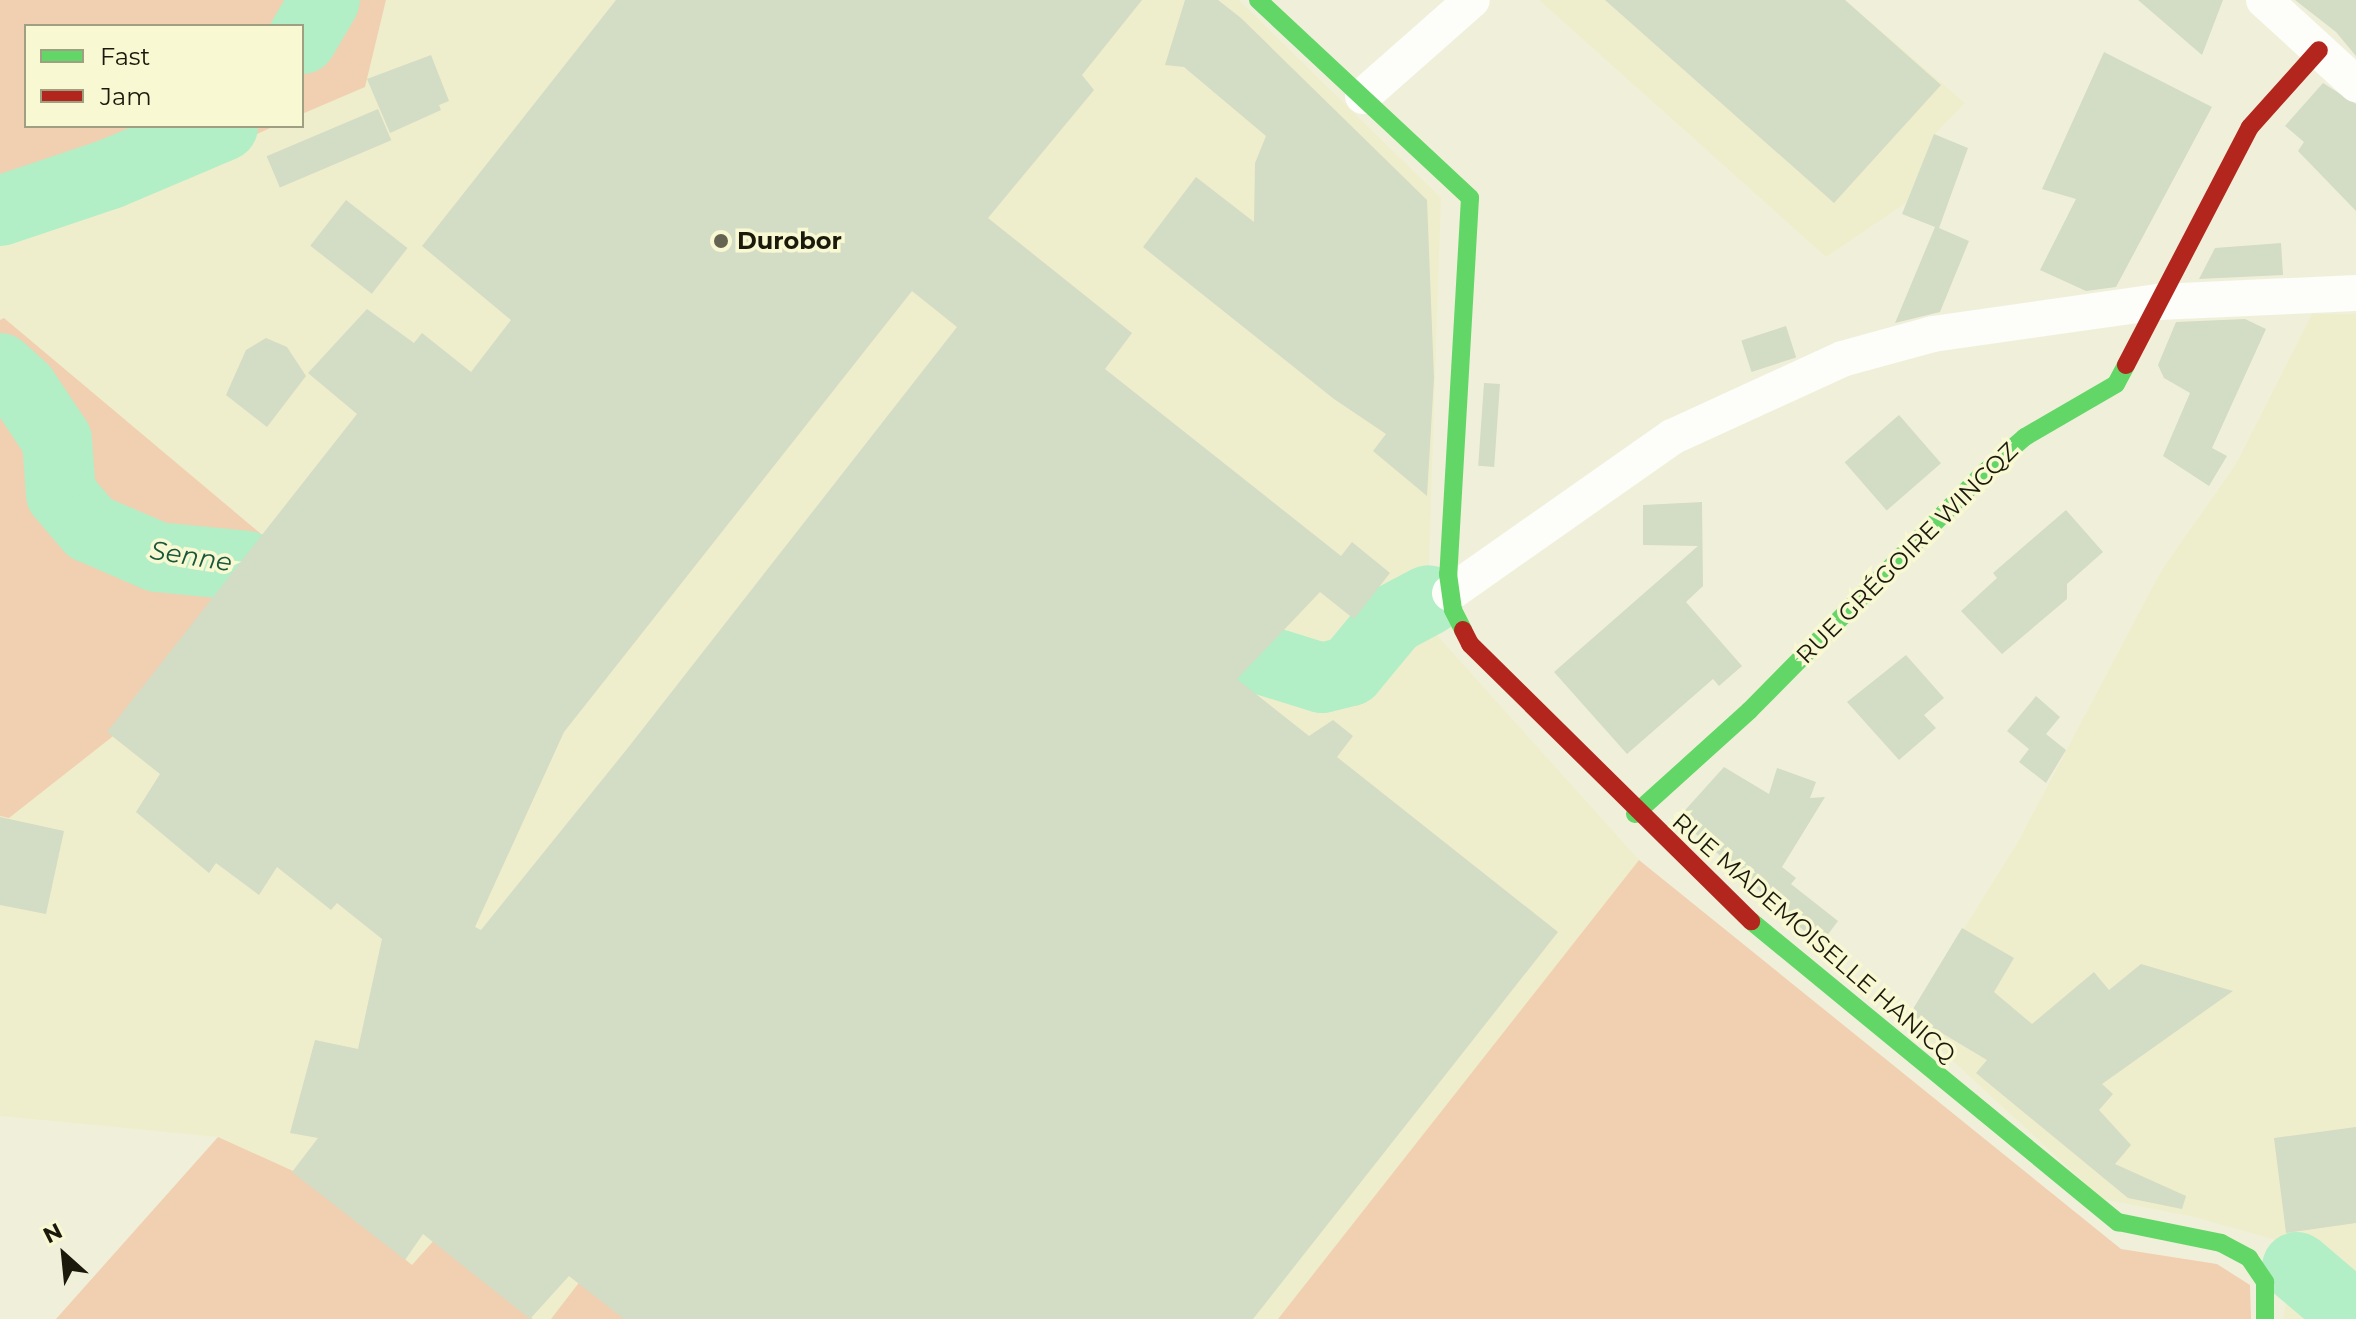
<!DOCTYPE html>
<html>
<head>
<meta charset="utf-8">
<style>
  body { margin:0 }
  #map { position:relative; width:2356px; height:1319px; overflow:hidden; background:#f0f0da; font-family:Montserrat,sans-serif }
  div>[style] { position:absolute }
  .built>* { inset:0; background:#efeecc }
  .green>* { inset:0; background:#f1d0b1 }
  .river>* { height:70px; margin:-35px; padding:0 35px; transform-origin:35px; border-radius:35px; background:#b2eec6 }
  .building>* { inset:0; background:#d3dcc4; transform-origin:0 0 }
  .street>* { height:36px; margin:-18px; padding:0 18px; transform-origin:18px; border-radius:18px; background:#fdfdf9 }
  .fast>* { height:18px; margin:-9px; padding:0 9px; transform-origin:9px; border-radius:9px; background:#63d668 }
  .jam>* { height:18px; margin:-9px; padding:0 9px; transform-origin:9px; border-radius:9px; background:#b3261e }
  .dots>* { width:22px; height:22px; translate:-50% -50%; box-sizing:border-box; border:4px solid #f8f8d2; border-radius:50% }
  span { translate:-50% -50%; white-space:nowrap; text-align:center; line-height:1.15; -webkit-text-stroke:7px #f8f8d2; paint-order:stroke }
  .poi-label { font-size:24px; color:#1a190b; font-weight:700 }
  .left { translate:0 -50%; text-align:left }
  .street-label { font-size:24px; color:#1a190b }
  .water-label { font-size:26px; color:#17583a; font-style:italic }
  .legend { position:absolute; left:24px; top:24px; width:280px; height:104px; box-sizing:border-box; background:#f8f8d2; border:2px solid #9f9f82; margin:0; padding:10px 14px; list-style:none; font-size:24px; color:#1a190b }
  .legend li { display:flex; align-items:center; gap:16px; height:40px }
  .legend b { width:40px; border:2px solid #9f9f82 }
  .north { position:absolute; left:24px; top:1215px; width:80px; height:80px; -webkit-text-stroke:6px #f8f8d2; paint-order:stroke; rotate:333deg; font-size:22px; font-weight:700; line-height:32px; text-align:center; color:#1a190b }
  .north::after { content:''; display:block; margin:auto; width:28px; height:36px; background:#1a190b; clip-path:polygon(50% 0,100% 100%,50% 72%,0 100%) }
</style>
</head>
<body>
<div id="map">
  <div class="built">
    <i style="clip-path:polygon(386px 0,1239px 0,1441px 198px,1427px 624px,1640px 861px,1278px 1319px,511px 1319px,410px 1270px,218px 1137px,0 1116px,0 246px,275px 126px,302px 126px,302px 114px,364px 87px)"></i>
    <i style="clip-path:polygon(1539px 0,1845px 0,1965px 103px,1934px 135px,1906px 203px,1826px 257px)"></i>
    <i style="clip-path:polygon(2312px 314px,2356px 314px,2356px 1319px,2283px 1319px,2290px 1281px,2276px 1240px,2194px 1217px,2102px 1199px,1916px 1027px,1963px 930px,2019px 840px,2161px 571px,2236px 464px)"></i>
  </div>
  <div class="green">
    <i style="clip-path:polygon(0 0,386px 0,365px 87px,302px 114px,302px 26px,26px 26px,26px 126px,275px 126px,0 246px)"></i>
    <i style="clip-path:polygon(4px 318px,267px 539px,112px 737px,9px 818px,0 816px,0 320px)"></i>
    <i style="clip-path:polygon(1639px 860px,2121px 1249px,2217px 1264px,2250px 1285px,2251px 1319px,1278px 1319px)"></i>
    <i style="clip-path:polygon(218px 1137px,302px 1175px,412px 1265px,435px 1239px,533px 1319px,56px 1319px)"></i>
    <i style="clip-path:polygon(581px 1280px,628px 1319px,551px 1319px)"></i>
  </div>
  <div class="river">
    <i style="left:302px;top:39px;width:45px;rotate:-59.5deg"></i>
    <i style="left:0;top:211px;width:116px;rotate:-18.6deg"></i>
    <i style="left:110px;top:174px;width:123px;rotate:-23deg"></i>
    <i style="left:0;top:368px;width:31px;rotate:42deg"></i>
    <i style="left:23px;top:389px;width:61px;rotate:56.3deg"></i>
    <i style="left:57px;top:440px;width:54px;rotate:85.8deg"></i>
    <i style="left:61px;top:494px;width:45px;rotate:49.5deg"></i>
    <i style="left:90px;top:528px;width:73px;rotate:23.4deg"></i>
    <i style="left:157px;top:557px;width:90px;rotate:5.7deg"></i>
    <i style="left:1248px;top:655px;width:77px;rotate:17.3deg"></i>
    <i style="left:1322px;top:678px;width:29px;rotate:-14deg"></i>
    <i style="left:1350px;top:671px;width:67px;rotate:-50.4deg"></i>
    <i style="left:1393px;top:619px;width:40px;rotate:-28deg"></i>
    <i style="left:2297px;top:1267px;width:77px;rotate:40.3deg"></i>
  </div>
  <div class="building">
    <i style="clip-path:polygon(evenodd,616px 0,1142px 0,1082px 75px,1094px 90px,988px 218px,1132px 333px,1105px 369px,1341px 556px,1352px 542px,1390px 573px,1354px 619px,1320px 592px,1237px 679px,1309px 736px,1333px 720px,1353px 736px,1337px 757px,1558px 932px,1253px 1319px,624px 1319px,569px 1276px,530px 1319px,423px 1234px,405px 1260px,292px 1172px,318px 1138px,290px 1133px,315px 1040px,358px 1049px,382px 939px,337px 903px,331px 910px,277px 867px,259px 895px,216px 863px,209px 873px,136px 812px,160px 774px,107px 732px,357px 414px,308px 373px,367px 309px,414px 343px,422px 333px,471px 372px,511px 320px,422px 246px,616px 0,912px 291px,957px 327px,627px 749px,481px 930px,475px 927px,564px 732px,912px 291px)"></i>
    <i style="clip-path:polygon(1185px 0,1218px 0,1241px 18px,1427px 200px,1434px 378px,1427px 496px,1373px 451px,1386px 434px,1334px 399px,1143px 247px,1196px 177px,1254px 222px,1255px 163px,1266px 136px,1184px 67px,1165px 65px)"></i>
    <i style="clip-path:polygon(1605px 0,1845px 0,1941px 85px,1834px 203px)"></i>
    <i style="clip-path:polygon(2138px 0,2223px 0,2202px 55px)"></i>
    <i style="clip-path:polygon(2295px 0,2356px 0,2356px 56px,2336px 32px)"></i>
    <i style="clip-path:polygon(2104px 52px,2212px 107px,2116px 287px,2086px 291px,2040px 270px,2076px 199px,2042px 189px)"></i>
    <i style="clip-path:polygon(431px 55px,449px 101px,439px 105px,441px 110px,390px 133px,367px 79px)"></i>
    <i style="clip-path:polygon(2323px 83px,2356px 104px,2356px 211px,2298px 151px,2304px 142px,2285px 126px)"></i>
    <i style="left:378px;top:109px;width:34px;height:121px;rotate:67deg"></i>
    <i style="clip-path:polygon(1934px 134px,1968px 148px,1939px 228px,1969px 241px,1940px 312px,1895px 323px,1935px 227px,1902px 214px)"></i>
    <i style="left:346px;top:200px;width:78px;height:58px;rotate:38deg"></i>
    <i style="clip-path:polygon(2281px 243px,2283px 275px,2199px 279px,2215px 248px)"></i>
    <i style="clip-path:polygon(2245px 319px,2266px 329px,2212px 448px,2227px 456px,2209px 486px,2163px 456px,2190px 393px,2164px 378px,2158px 365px,2176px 322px)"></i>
    <i style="left:1786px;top:326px;width:33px;height:47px;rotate:72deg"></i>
    <i style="clip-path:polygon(266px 338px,287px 347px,306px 376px,267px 427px,226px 395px,246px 350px)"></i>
    <i style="left:1484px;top:383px;width:16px;height:83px;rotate:4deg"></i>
    <i style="left:1899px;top:415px;width:64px;height:72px;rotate:49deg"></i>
    <i style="clip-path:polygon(1702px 502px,1703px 586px,1686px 602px,1742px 666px,1719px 686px,1713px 679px,1627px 754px,1554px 672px,1698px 546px,1643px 545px,1643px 505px)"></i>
    <i style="clip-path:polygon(2066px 510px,2103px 552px,2067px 584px,2067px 599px,2002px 654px,1961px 611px,1997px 578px,1993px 573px)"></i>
    <i style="clip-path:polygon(1906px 655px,1944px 698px,1924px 715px,1936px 728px,1899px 760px,1847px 702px)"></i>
    <i style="clip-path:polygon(2036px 696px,2060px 717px,2046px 734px,2066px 750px,2046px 783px,2019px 762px,2029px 749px,2007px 731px)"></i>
    <i style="clip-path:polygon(1724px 767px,1769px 794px,1777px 768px,1816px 782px,1810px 798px,1825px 797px,1782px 867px,1796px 878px,1791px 884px,1838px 921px,1820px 945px,1678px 818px)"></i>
    <i style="clip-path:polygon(0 817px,64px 831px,46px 914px,0 905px)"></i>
    <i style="clip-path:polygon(1962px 928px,2014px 958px,1994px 992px,2032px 1024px,2094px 972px,2109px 990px,2141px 964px,2233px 991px,2102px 1084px,2113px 1094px,2099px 1110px,2131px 1145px,2115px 1164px,2186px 1196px,2182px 1209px,2128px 1198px,1976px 1073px,1987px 1060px,1910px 1014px)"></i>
    <i style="clip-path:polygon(2356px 1127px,2356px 1223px,2286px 1233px,2274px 1138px)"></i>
  </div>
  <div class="street">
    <i style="left:2264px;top:0;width:125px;rotate:42.4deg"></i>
    <i style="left:1363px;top:96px;width:145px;rotate:-41.4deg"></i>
    <i style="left:1450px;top:593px;width:271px;rotate:-35.1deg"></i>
    <i style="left:1672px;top:437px;width:187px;rotate:-24.6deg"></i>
    <i style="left:1842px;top:359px;width:94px;rotate:-15.4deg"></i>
    <i style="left:1933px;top:334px;width:228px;rotate:-8.1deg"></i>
    <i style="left:2159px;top:302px;width:197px;rotate:-2.6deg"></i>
  </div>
  <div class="fast">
    <i style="left:1258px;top:0;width:290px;rotate:43deg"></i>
    <i style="left:1470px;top:198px;width:377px;rotate:93.3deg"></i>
    <i style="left:1448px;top:574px;width:36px;rotate:82deg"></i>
    <i style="left:1453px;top:610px;width:22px;rotate:63deg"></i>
    <i style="left:1635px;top:814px;width:154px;rotate:-42.1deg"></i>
    <i style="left:1749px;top:711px;width:336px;rotate:-45.4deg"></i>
    <i style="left:1985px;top:472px;width:53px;rotate:-41.2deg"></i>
    <i style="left:2025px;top:437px;width:105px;rotate:-30.2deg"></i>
    <i style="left:2116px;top:384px;width:21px;rotate:-62deg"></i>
    <i style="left:1751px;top:921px;width:475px;rotate:39.4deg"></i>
    <i style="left:2118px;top:1222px;width:105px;rotate:11.5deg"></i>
    <i style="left:2221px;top:1243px;width:32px;rotate:28deg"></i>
    <i style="left:2249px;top:1258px;width:29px;rotate:56deg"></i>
    <i style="left:2265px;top:1282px;width:37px;rotate:90deg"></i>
  </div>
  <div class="jam">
    <i style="left:2126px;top:365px;width:268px;rotate:-62.5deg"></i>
    <i style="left:2250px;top:127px;width:103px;rotate:-48.1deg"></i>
    <i style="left:1463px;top:630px;width:16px;rotate:63deg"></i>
    <i style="left:1470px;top:644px;width:395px;rotate:44.6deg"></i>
  </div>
  <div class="dots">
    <i style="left:721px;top:241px;background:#656453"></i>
  </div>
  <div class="poi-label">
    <span class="left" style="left:737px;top:241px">Durobor</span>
  </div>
  <div class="street-label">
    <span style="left:1907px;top:553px;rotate:-45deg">RUE GRÉGOIRE WINCQZ</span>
    <span style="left:1814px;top:938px;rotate:41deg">RUE MADEMOISELLE HANICQ</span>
  </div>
  <div class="water-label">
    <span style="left:191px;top:557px;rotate:9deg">Senne</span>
  </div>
  <ul class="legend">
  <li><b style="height:10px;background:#63d668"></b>Fast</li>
  <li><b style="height:10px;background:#b3261e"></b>Jam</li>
  </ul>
  <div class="north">N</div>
</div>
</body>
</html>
